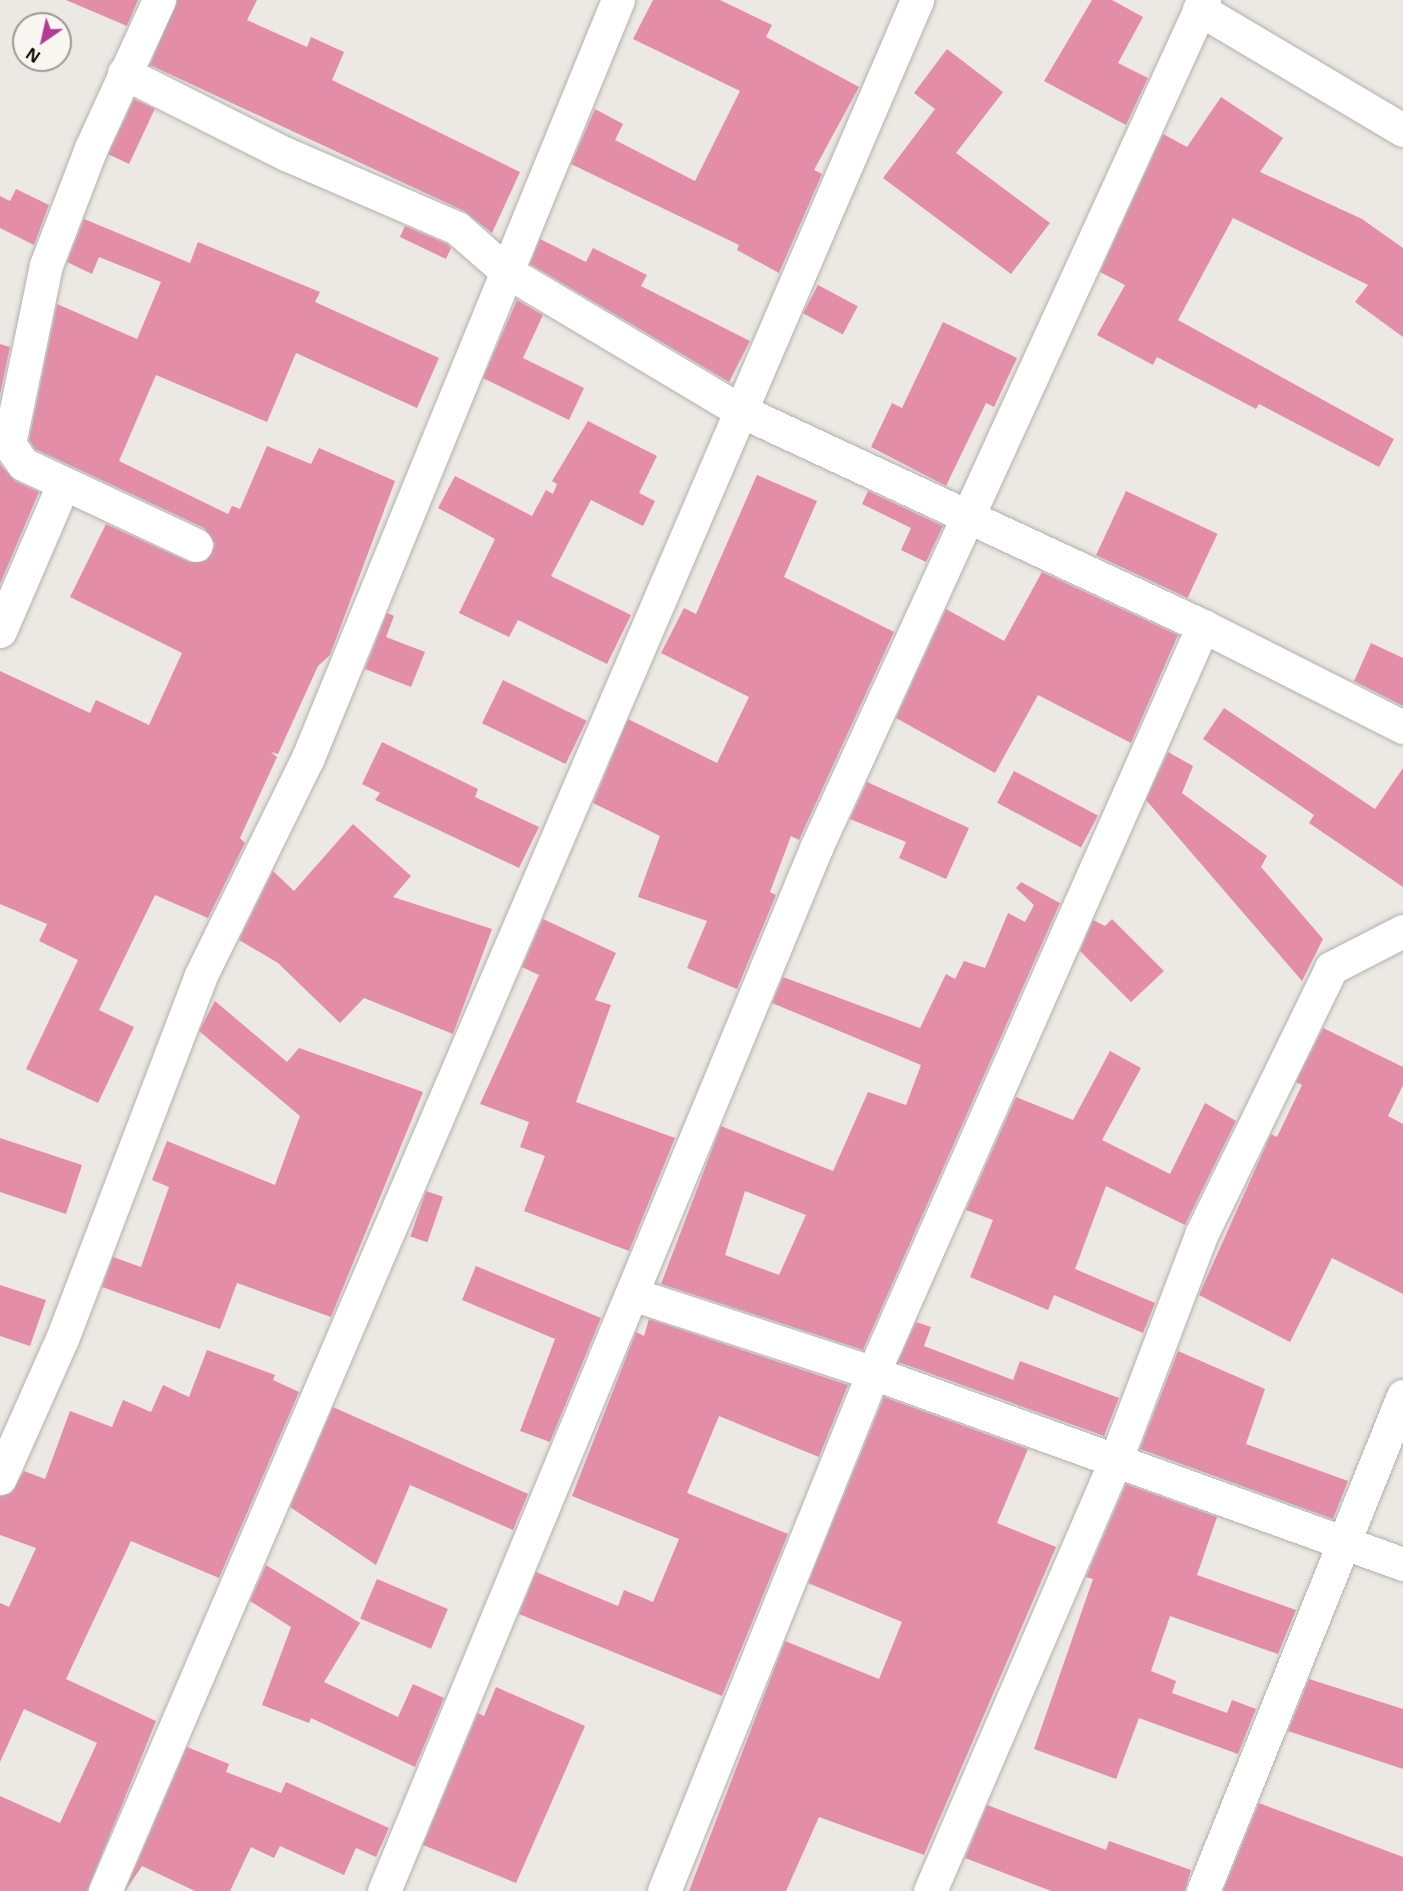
<!DOCTYPE html>
<html>
<head>
<meta charset="utf-8">
<style>
  body { margin:0 }
  #map { position:relative; width:1403px; height:1891px; overflow:hidden; background:#ece8e4; font-family:"Noto Sans",sans-serif }
  div>[style] { position:absolute }
  .building>* { inset:0; background:#e48da9; transform-origin:0 0 }
  .roads { filter:drop-shadow(0 0 2px #b4b1ad) drop-shadow(0 0 2px #b4b1ad) }
  .street>* { height:33px; margin:-16.5px; padding:0 16.5px; transform-origin:16.5px; border-radius:16.5px; background:#fff }
  span { translate:-50% -50%; white-space:nowrap; text-align:center; line-height:1.15; -webkit-text-stroke:4.5px #f9f5f1; paint-order:stroke }
  .north { position:absolute; left:12px; top:12px; width:60px; height:60px; box-sizing:border-box; background:#f9f5f1; border:2px solid #9c9996; border-radius:50%; rotate:214deg; font-size:16px; font-weight:700; line-height:24px; text-align:center; color:#100f0e }
  .north::after { content:''; display:block; margin:auto; width:21px; height:27px; background:#b23c93; clip-path:polygon(50% 0,100% 100%,50% 72%,0 100%) }
</style>
</head>
<body>
<div id="map">
  <div class="building">
    <i style="clip-path:polygon(66px 0,138px 0,127px 26px)"></i>
    <i style="clip-path:polygon(177px 0,257px 0,247px 20px,307px 47px,311px 37px,344px 52px,332px 80px,520px 172px,492px 233px,464px 211px,150px 65px)"></i>
    <i style="clip-path:polygon(653px 0,720px 0,772px 25px,766px 37px,859px 87px,814px 170px,822px 174px,779px 273px,737px 250px,739px 245px,571px 164px,595px 109px,623px 124px,615px 140px,695px 181px,740px 91px,633px 39px)"></i>
    <i style="clip-path:polygon(1092px 0,1112px 0,1143px 17px,1118px 63px,1148px 78px,1126px 125px,1044px 81px)"></i>
    <i style="clip-path:polygon(947px 49px,1003px 92px,956px 153px,1050px 223px,1011px 274px,883px 178px,935px 109px,914px 93px)"></i>
    <i style="clip-path:polygon(1221px 97px,1283px 138px,1260px 172px,1362px 219px,1403px 248px,1403px 337px,1355px 302px,1368px 285px,1233px 218px,1178px 320px,1394px 439px,1379px 467px,1259px 404px,1256px 409px,1157px 357px,1153px 365px,1097px 335px,1125px 285px,1100px 272px,1163px 134px,1187px 147px)"></i>
    <i style="left:134px;top:99px;width:23px;height:61px;rotate:25deg"></i>
    <i style="clip-path:polygon(16px 189px,49px 205px,34px 245px,0 228px,0 196px,10px 201px)"></i>
    <i style="clip-path:polygon(84px 219px,190px 263px,198px 242px,320px 292px,315px 302px,439px 358px,417px 408px,296px 353px,267px 422px,156px 375px,119px 461px,228px 514px,232px 506px,240px 509px,267px 446px,311px 464px,319px 448px,395px 481px,330px 655px,318px 666px,278px 754px,271px 752px,277px 757px,240px 838px,245px 843px,208px 918px,155px 895px,99px 1010px,134px 1027px,98px 1103px,26px 1069px,78px 960px,39px 941px,47px 924px,0 904px,0 671px,90px 713px,96px 700px,149px 725px,182px 653px,70px 597px,106px 524px,189px 562px,207px 560px,215px 544px,204px 528px,35px 449px,29px 440px,57px 304px,137px 339px,161px 282px,99px 257px,92px 274px,67px 262px)"></i>
    <i style="clip-path:polygon(405px 226px,447px 244px,451px 248px,446px 259px,400px 237px)"></i>
    <i style="clip-path:polygon(540px 239px,586px 262px,593px 248px,647px 275px,641px 286px,750px 341px,729px 382px,530px 264px)"></i>
    <i style="left:818px;top:285px;width:45px;height:32px;rotate:28deg"></i>
    <i style="clip-path:polygon(517px 300px,543px 315px,523px 358px,584px 388px,569px 420px,483px 378px)"></i>
    <i style="clip-path:polygon(943px 322px,1017px 358px,994px 407px,986px 403px,946px 486px,871px 447px,892px 403px,902px 408px)"></i>
    <i style="clip-path:polygon(0 344px,10px 347px,0 395px)"></i>
    <i style="clip-path:polygon(588px 421px,657px 456px,639px 493px,655px 501px,643px 526px,591px 500px,551px 576px,631px 615px,607px 664px,518px 620px,509px 637px,459px 613px,495px 539px,438px 508px,455px 476px,532px 516px,546px 490px,553px 494px,557px 484px,552px 481px)"></i>
    <i style="clip-path:polygon(0 464px,15px 481px,39px 492px,0 584px)"></i>
    <i style="clip-path:polygon(757px 475px,817px 501px,784px 577px,894px 632px,799px 840px,791px 836px,770px 892px,776px 895px,737px 989px,687px 968px,707px 921px,638px 897px,660px 836px,593px 803px,628px 719px,717px 763px,749px 697px,661px 653px,684px 608px,696px 614px)"></i>
    <i style="clip-path:polygon(868px 491px,943px 526px,926px 562px,901px 550px,911px 528px,862px 504px)"></i>
    <i style="left:1126px;top:491px;width:101px;height:71px;rotate:25deg"></i>
    <i style="clip-path:polygon(1042px 572px,1178px 635px,1131px 743px,1038px 695px,995px 773px,896px 718px,946px 609px,1004px 641px)"></i>
    <i style="clip-path:polygon(387px 613px,394px 616px,386px 637px,425px 652px,411px 687px,365px 669px)"></i>
    <i style="clip-path:polygon(1371px 643px,1403px 658px,1403px 706px,1354px 681px)"></i>
    <i style="left:503px;top:680px;width:93px;height:48px;rotate:26deg"></i>
    <i style="clip-path:polygon(1224px 708px,1375px 809px,1403px 768px,1403px 887px,1309px 823px,1314px 815px,1203px 739px)"></i>
    <i style="clip-path:polygon(382px 742px,478px 789px,475px 797px,539px 827px,519px 868px,375px 800px,380px 793px,362px 784px)"></i>
    <i style="clip-path:polygon(1168px 752px,1193px 766px,1182px 793px,1267px 856px,1261px 867px,1323px 939px,1302px 981px,1146px 800px)"></i>
    <i style="left:1014px;top:771px;width:95px;height:36px;rotate:28deg"></i>
    <i style="clip-path:polygon(867px 782px,969px 828px,946px 879px,899px 858px,906px 842px,850px 819px)"></i>
    <i style="clip-path:polygon(353px 824px,411px 876px,393px 897px,492px 929px,453px 1034px,364px 998px,340px 1023px,278px 963px,239px 940px,273px 871px,294px 891px)"></i>
    <i style="clip-path:polygon(evenodd,1021px 882px,1060px 903px,863px 1350px,661px 1284px,721px 1126px,833px 1171px,868px 1092px,906px 1105px,921px 1065px,772px 1003px,783px 977px,920px 1028px,946px 974px,955px 979px,964px 961px,985px 968px,1008px 913px,1025px 922px,1034px 905px,1016px 888px,1021px 882px,745px 1191px,806px 1215px,779px 1275px,725px 1255px,745px 1191px)"></i>
    <i style="clip-path:polygon(543px 919px,616px 953px,595px 1000px,611px 1005px,576px 1102px,675px 1138px,629px 1251px,524px 1211px,545px 1156px,520px 1147px,529px 1122px,480px 1104px,539px 975px,522px 967px)"></i>
    <i style="clip-path:polygon(1112px 919px,1164px 971px,1131px 1002px,1080px 951px,1093px 920px,1105px 926px)"></i>
    <i style="clip-path:polygon(215px 1001px,287px 1062px,299px 1048px,423px 1092px,331px 1317px,237px 1283px,220px 1329px,102px 1287px,113px 1257px,141px 1267px,169px 1187px,152px 1180px,167px 1141px,275px 1185px,300px 1116px,199px 1031px)"></i>
    <i style="clip-path:polygon(1323px 1028px,1403px 1067px,1403px 1085px,1388px 1116px,1403px 1124px,1403px 1294px,1332px 1258px,1290px 1342px,1199px 1295px,1271px 1134px,1277px 1137px,1302px 1085px,1296px 1082px)"></i>
    <i style="clip-path:polygon(1110px 1051px,1141px 1068px,1102px 1140px,1170px 1174px,1205px 1103px,1236px 1121px,1185px 1225px,1106px 1186px,1075px 1269px,1155px 1303px,1143px 1333px,1054px 1295px,1048px 1310px,970px 1277px,993px 1220px,966px 1210px,1016px 1097px,1073px 1120px)"></i>
    <i style="clip-path:polygon(0 1138px,82px 1165px,66px 1214px,0 1192px)"></i>
    <i style="left:426px;top:1191px;width:18px;height:48px;rotate:19deg"></i>
    <i style="clip-path:polygon(476px 1266px,601px 1318px,550px 1442px,520px 1431px,555px 1339px,462px 1300px)"></i>
    <i style="clip-path:polygon(0 1285px,46px 1300px,30px 1346px,0 1336px)"></i>
    <i style="clip-path:polygon(649px 1319px,848px 1385px,819px 1457px,719px 1416px,687px 1493px,788px 1534px,722px 1696px,519px 1614px,536px 1572px,618px 1606px,624px 1590px,653px 1602px,679px 1539px,572px 1496px,636px 1332px,644px 1336px)"></i>
    <i style="clip-path:polygon(916px 1322px,931px 1327px,924px 1346px,1013px 1380px,1020px 1361px,1119px 1398px,1104px 1436px,898px 1362px)"></i>
    <i style="clip-path:polygon(207px 1350px,275px 1375px,273px 1380px,299px 1392px,219px 1578px,131px 1541px,66px 1679px,156px 1721px,87px 1891px,0 1891px,0 1796px,60px 1823px,97px 1743px,24px 1709px,0 1762px,0 1603px,9px 1607px,36px 1548px,0 1535px,0 1496px,11px 1493px,24px 1471px,45px 1479px,70px 1411px,112px 1427px,123px 1400px,151px 1412px,163px 1385px,189px 1397px)"></i>
    <i style="clip-path:polygon(1178px 1351px,1265px 1389px,1246px 1444px,1348px 1481px,1333px 1519px,1140px 1449px)"></i>
    <i style="clip-path:polygon(884px 1397px,1028px 1449px,997px 1523px,1056px 1547px,924px 1855px,819px 1817px,786px 1891px,689px 1891px,785px 1641px,879px 1679px,902px 1622px,808px 1583px)"></i>
    <i style="clip-path:polygon(333px 1407px,528px 1494px,513px 1530px,410px 1485px,376px 1565px,290px 1507px)"></i>
    <i style="clip-path:polygon(1126px 1484px,1217px 1517px,1197px 1575px,1296px 1610px,1278px 1654px,1170px 1616px,1151px 1671px,1176px 1681px,1172px 1693px,1227px 1713px,1232px 1700px,1256px 1709px,1238px 1754px,1139px 1718px,1116px 1779px,1034px 1749px,1093px 1579px,1086px 1577px)"></i>
    <i style="clip-path:polygon(266px 1565px,360px 1623px,324px 1682px,398px 1717px,413px 1684px,444px 1698px,415px 1767px,311px 1718px,309px 1723px,262px 1705px,291px 1627px,250px 1601px)"></i>
    <i style="left:377px;top:1579px;width:77px;height:43px;rotate:23deg"></i>
    <i style="clip-path:polygon(1309px 1679px,1403px 1709px,1403px 1769px,1288px 1731px)"></i>
    <i style="clip-path:polygon(496px 1687px,585px 1726px,516px 1883px,423px 1845px,478px 1713px,484px 1716px)"></i>
    <i style="clip-path:polygon(187px 1747px,229px 1764px,226px 1772px,281px 1793px,286px 1782px,389px 1828px,376px 1857px,356px 1848px,344px 1875px,280px 1846px,274px 1858px,251px 1847px,230px 1891px,195px 1891px,142px 1866px,125px 1891px)"></i>
    <i style="clip-path:polygon(1259px 1803px,1403px 1857px,1403px 1891px,1223px 1891px)"></i>
    <i style="clip-path:polygon(987px 1805px,1106px 1850px,1109px 1841px,1191px 1870px,1185px 1891px,1051px 1891px,965px 1858px)"></i>
  </div>
  <div class="roads">
    <div class="street">
      <i style="left:159px;top:0;width:163px;rotate:114.7deg"></i>
      <i style="left:91px;top:148px;width:125px;rotate:111deg"></i>
      <i style="left:46px;top:265px;width:183px;rotate:101.7deg"></i>
      <i style="left:9px;top:444px;width:24px;rotate:55deg"></i>
      <i style="left:23px;top:464px;width:191px;rotate:25.1deg"></i>
      <i style="left:1199px;top:9px;width:237px;rotate:30.7deg"></i>
      <i style="left:124px;top:73px;width:181px;rotate:26.6deg"></i>
      <i style="left:286px;top:154px;width:186px;rotate:23.4deg"></i>
      <i style="left:457px;top:228px;width:65px;rotate:41.3deg"></i>
      <i style="left:506px;top:271px;width:271px;rotate:30.8deg"></i>
      <i style="left:739px;top:410px;width:512px;rotate:24.96deg"></i>
      <i style="left:1203px;top:626px;width:224px;rotate:26.8deg"></i>
      <i style="left:0;top:631px;width:159px;rotate:-66.7deg"></i>
      <i style="left:632px;top:1294px;width:254px;rotate:18.1deg"></i>
      <i style="left:873px;top:1373px;width:563px;rotate:19.82deg"></i>
      <i style="left:0;top:1478px;width:152px;rotate:-66deg"></i>
      <i style="left:62px;top:1339px;width:387px;rotate:-69.1deg"></i>
      <i style="left:200px;top:977px;width:242px;rotate:-63.8deg"></i>
      <i style="left:307px;top:760px;width:821px;rotate:-67.75deg"></i>
      <i style="left:105px;top:1891px;width:2058px;rotate:-66.76deg"></i>
      <i style="left:384px;top:1891px;width:1129px;rotate:-67.5deg"></i>
      <i style="left:816px;top:848px;width:933px;rotate:-65.41deg"></i>
      <i style="left:664px;top:1891px;width:559px;rotate:-68.03deg"></i>
      <i style="left:873px;top:1373px;width:817px;rotate:-66.17deg"></i>
      <i style="left:930px;top:1891px;width:465px;rotate:-66.7deg"></i>
      <i style="left:1114px;top:1464px;width:245px;rotate:-69.2deg"></i>
      <i style="left:1201px;top:1235px;width:297px;rotate:-64deg"></i>
      <i style="left:1331px;top:968px;width:81px;rotate:-27.2deg"></i>
      <i style="left:1203px;top:1891px;width:534px;rotate:-68deg"></i>
    </div>
  </div>
  <div class="north">N</div>
</div>
</body>
</html>
